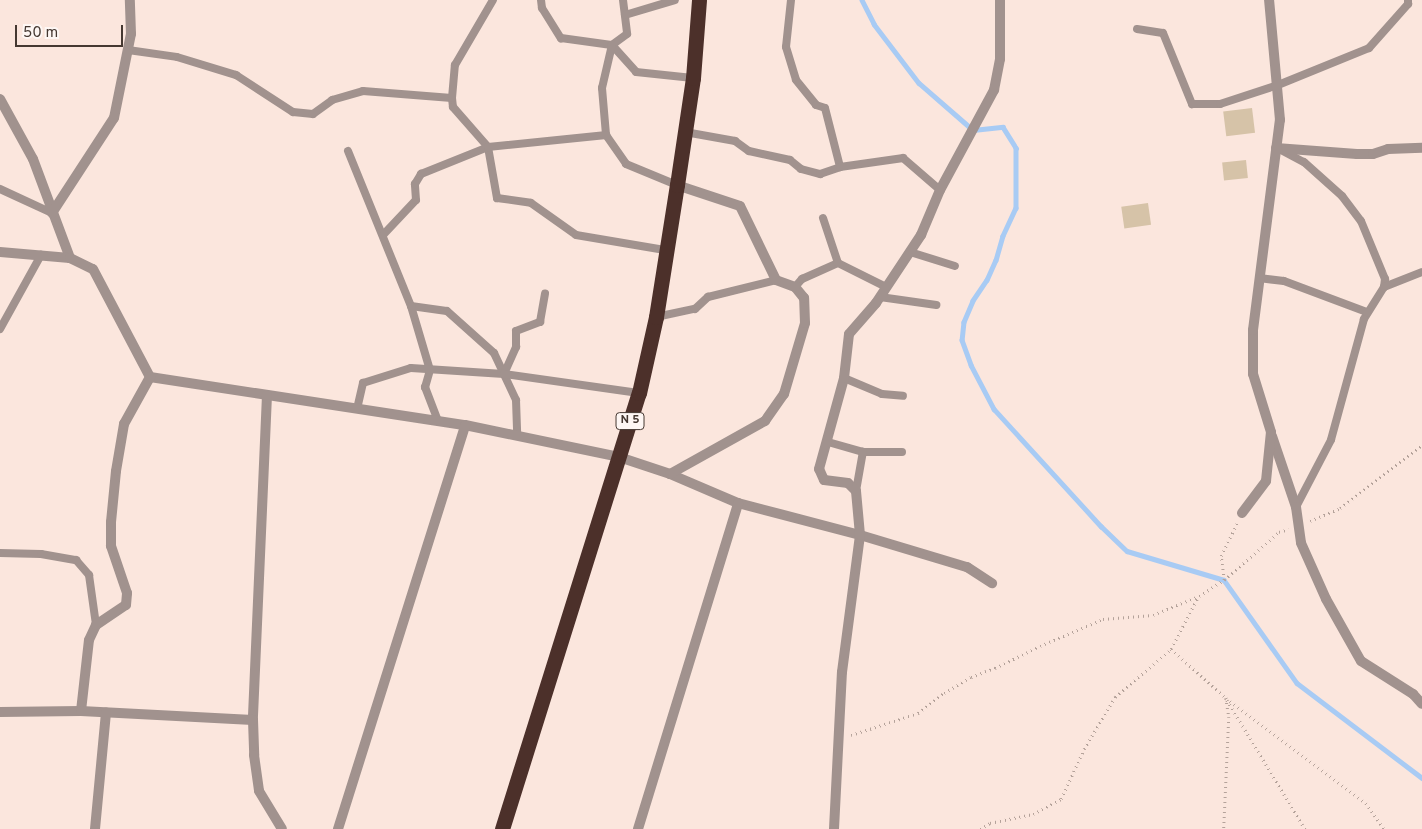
<!DOCTYPE html>
<html>
<head>
<meta charset="utf-8">
<style>
  body { margin:0 }
  #map { position:relative; width:1422px; height:829px; overflow:hidden; background:#fbe6dd; font-family:Overpass,sans-serif }
  div>[style] { position:absolute }
  .stream>* { height:4.5px; margin:-2.25px; padding:0 2.25px; transform-origin:2.25px; border-radius:2.25px; background:#a8cbf4 }
  .building>* { inset:0; background:#d6c3a8; transform-origin:0 0 }
  .path>* { height:2.5px; margin-top:-1.25px; transform-origin:0; background:repeating-linear-gradient(90deg,#b4a29a 0 1px,transparent 0 5px) }
  .lane>* { height:8px; margin:-4px; padding:0 4px; transform-origin:4px; border-radius:4px; background:#a1928e }
  .street>* { height:10px; margin:-5px; padding:0 5px; transform-origin:5px; border-radius:5px; background:#a1928e }
  .highway>* { height:15px; margin:-7.5px; padding:0 7.5px; transform-origin:7.5px; border-radius:7.5px; background:#4c302a }
  span { translate:-50% -50%; white-space:nowrap; text-align:center; line-height:1.15; -webkit-text-stroke:4px #fef7f4; paint-order:stroke }
  .shield-label span { padding:1px 4px; background:#fef7f4; border:1px solid; border-radius:4px; -webkit-text-stroke-width:0 }
  .shield-label { font-size:12px; color:#453831; font-weight:700 }
  .scale { position:absolute; left:15px; top:25px; width:108px; height:22px; box-sizing:border-box; border:2px solid #453831; border-top:0; padding-left:6px; font-size:15px; line-height:18px; white-space:nowrap; color:#453831; -webkit-text-stroke:4px #fef7f4; paint-order:stroke }
</style>
</head>
<body>
<div id="map">
  <div class="stream">
    <i style="left:862px;top:0;width:27px;rotate:63deg"></i>
    <i style="left:874px;top:24px;width:74px;rotate:52.7deg"></i>
    <i style="left:919px;top:83px;width:72px;rotate:41deg"></i>
    <i style="left:973px;top:130px;width:30px;rotate:-6deg"></i>
    <i style="left:1003px;top:127px;width:25px;rotate:58deg"></i>
    <i style="left:1016px;top:148px;width:60px;rotate:90deg"></i>
    <i style="left:1016px;top:208px;width:31px;rotate:115deg"></i>
    <i style="left:1003px;top:236px;width:25px;rotate:106deg"></i>
    <i style="left:996px;top:260px;width:22px;rotate:114deg"></i>
    <i style="left:987px;top:280px;width:25px;rotate:124deg"></i>
    <i style="left:973px;top:301px;width:23px;rotate:113deg"></i>
    <i style="left:964px;top:322px;width:18px;rotate:96deg"></i>
    <i style="left:962px;top:340px;width:27px;rotate:70deg"></i>
    <i style="left:971px;top:365px;width:50px;rotate:62.4deg"></i>
    <i style="left:994px;top:409px;width:159px;rotate:47.6deg"></i>
    <i style="left:1101px;top:526px;width:36px;rotate:44deg"></i>
    <i style="left:1127px;top:551px;width:101px;rotate:16.6deg"></i>
    <i style="left:1224px;top:580px;width:126px;rotate:54.7deg"></i>
    <i style="left:1297px;top:683px;width:157px;rotate:37.2deg"></i>
  </div>
  <div class="building">
    <i style="left:1252px;top:108px;width:25px;height:29px;rotate:83deg"></i>
    <i style="left:1246px;top:160px;width:18px;height:24px;rotate:84deg"></i>
    <i style="left:1148px;top:203px;width:22px;height:27px;rotate:82deg"></i>
  </div>
  <div class="path">
    <i style="left:1310px;top:521px;width:33px;rotate:-23deg"></i>
    <i style="left:1340px;top:508px;width:103px;rotate:-37.5deg"></i>
    <i style="left:1224px;top:580px;width:24px;rotate:-97deg"></i>
    <i style="left:1221px;top:556px;width:37px;rotate:-64deg"></i>
    <i style="left:1171px;top:649px;width:74px;rotate:41.7deg"></i>
    <i style="left:1226px;top:698px;width:19px;rotate:81deg"></i>
    <i style="left:1229px;top:717px;width:112px;rotate:92.6deg"></i>
    <i style="left:1226px;top:698px;width:175px;rotate:36.9deg"></i>
    <i style="left:1366px;top:803px;width:32px;rotate:55deg"></i>
    <i style="left:1227px;top:700px;width:151px;rotate:58.8deg"></i>
    <i style="left:851px;top:735px;width:71px;rotate:-18.2deg"></i>
    <i style="left:918px;top:713px;width:33px;rotate:-38deg"></i>
    <i style="left:944px;top:693px;width:31px;rotate:-31deg"></i>
    <i style="left:971px;top:677px;width:26px;rotate:-21deg"></i>
    <i style="left:995px;top:668px;width:50px;rotate:-26.1deg"></i>
    <i style="left:1040px;top:646px;width:69px;rotate:-23.2deg"></i>
    <i style="left:1103px;top:619px;width:50px;rotate:-4.6deg"></i>
    <i style="left:1153px;top:615px;width:50px;rotate:-22.4deg"></i>
    <i style="left:1199px;top:596px;width:30px;rotate:-33deg"></i>
    <i style="left:1224px;top:580px;width:73px;rotate:-41.1deg"></i>
    <i style="left:1279px;top:532px;width:10px;rotate:-17deg"></i>
    <i style="left:980px;top:829px;width:12px;rotate:-31deg"></i>
    <i style="left:990px;top:823px;width:44px;rotate:-11.8deg"></i>
    <i style="left:1033px;top:814px;width:32px;rotate:-28deg"></i>
    <i style="left:1061px;top:799px;width:55px;rotate:-65.3deg"></i>
    <i style="left:1084px;top:749px;width:61px;rotate:-59.2deg"></i>
    <i style="left:1115px;top:697px;width:74px;rotate:-40.6deg"></i>
    <i style="left:1171px;top:649px;width:59px;rotate:-62.6deg"></i>
  </div>
  <div class="lane">
    <i style="left:541px;top:0;width:8px;rotate:83deg"></i>
    <i style="left:542px;top:8px;width:36px;rotate:58deg"></i>
    <i style="left:561px;top:38px;width:51px;rotate:7.8deg"></i>
    <i style="left:612px;top:45px;width:36px;rotate:48deg"></i>
    <i style="left:636px;top:72px;width:57px;rotate:6deg"></i>
    <i style="left:623px;top:0;width:34px;rotate:83deg"></i>
    <i style="left:627px;top:34px;width:19px;rotate:144deg"></i>
    <i style="left:612px;top:45px;width:44px;rotate:103.1deg"></i>
    <i style="left:602px;top:88px;width:47px;rotate:85.1deg"></i>
    <i style="left:606px;top:135px;width:35px;rotate:55deg"></i>
    <i style="left:626px;top:164px;width:55px;rotate:22.4deg"></i>
    <i style="left:791px;top:0;width:47px;rotate:96.1deg"></i>
    <i style="left:786px;top:47px;width:34px;rotate:73deg"></i>
    <i style="left:796px;top:80px;width:32px;rotate:51deg"></i>
    <i style="left:816px;top:105px;width:9px;rotate:18deg"></i>
    <i style="left:825px;top:108px;width:61px;rotate:75.7deg"></i>
    <i style="left:625px;top:15px;width:52px;rotate:-16.7deg"></i>
    <i style="left:1137px;top:29px;width:26px;rotate:9deg"></i>
    <i style="left:1163px;top:33px;width:77px;rotate:67.8deg"></i>
    <i style="left:1192px;top:104px;width:28px"></i>
    <i style="left:1220px;top:104px;width:61px;rotate:-18.1deg"></i>
    <i style="left:1278px;top:85px;width:98px;rotate:-22.1deg"></i>
    <i style="left:1369px;top:48px;width:59px;rotate:-48.4deg"></i>
    <i style="left:1408px;top:4px;width:4px;rotate:-90deg"></i>
    <i style="left:128px;top:50px;width:49px;rotate:8.1deg"></i>
    <i style="left:177px;top:57px;width:62px;rotate:17deg"></i>
    <i style="left:236px;top:75px;width:68px;rotate:33deg"></i>
    <i style="left:293px;top:112px;width:20px;rotate:6deg"></i>
    <i style="left:313px;top:114px;width:24px;rotate:-36deg"></i>
    <i style="left:332px;top:100px;width:32px;rotate:-16deg"></i>
    <i style="left:363px;top:91px;width:89px;rotate:4.5deg"></i>
    <i style="left:452px;top:98px;width:9px;rotate:84deg"></i>
    <i style="left:453px;top:107px;width:53px;rotate:48.8deg"></i>
    <i style="left:488px;top:147px;width:52px;rotate:80deg"></i>
    <i style="left:497px;top:198px;width:34px;rotate:8deg"></i>
    <i style="left:531px;top:203px;width:55px;rotate:35.4deg"></i>
    <i style="left:576px;top:235px;width:90px;rotate:9.6deg"></i>
    <i style="left:452px;top:98px;width:33px;rotate:-85deg"></i>
    <i style="left:455px;top:65px;width:75px;rotate:-59.7deg"></i>
    <i style="left:685px;top:132px;width:51px;rotate:10.2deg"></i>
    <i style="left:735px;top:141px;width:17px;rotate:36deg"></i>
    <i style="left:749px;top:151px;width:42px;rotate:12.4deg"></i>
    <i style="left:790px;top:160px;width:14px;rotate:39deg"></i>
    <i style="left:801px;top:169px;width:20px;rotate:15deg"></i>
    <i style="left:820px;top:174px;width:21px;rotate:-19deg"></i>
    <i style="left:840px;top:167px;width:64px;rotate:-8.1deg"></i>
    <i style="left:903px;top:158px;width:49px;rotate:40.9deg"></i>
    <i style="left:1281px;top:150px;width:26px;rotate:28deg"></i>
    <i style="left:1304px;top:162px;width:51px;rotate:41.8deg"></i>
    <i style="left:1342px;top:196px;width:31px;rotate:53deg"></i>
    <i style="left:1361px;top:221px;width:63px;rotate:67.5deg"></i>
    <i style="left:1385px;top:279px;width:8px;rotate:97deg"></i>
    <i style="left:1384px;top:287px;width:38px;rotate:122deg"></i>
    <i style="left:1364px;top:319px;width:125px;rotate:105.3deg"></i>
    <i style="left:1331px;top:440px;width:76px;rotate:117.6deg"></i>
    <i style="left:348px;top:151px;width:167px;rotate:67.9deg"></i>
    <i style="left:411px;top:306px;width:36px;rotate:8deg"></i>
    <i style="left:447px;top:311px;width:63px;rotate:41.8deg"></i>
    <i style="left:494px;top:353px;width:52px;rotate:64.9deg"></i>
    <i style="left:516px;top:400px;width:35px;rotate:88deg"></i>
    <i style="left:0;top:189px;width:57px;rotate:24.8deg"></i>
    <i style="left:823px;top:218px;width:47px;rotate:71.6deg"></i>
    <i style="left:383px;top:235px;width:48px;rotate:-46.7deg"></i>
    <i style="left:416px;top:200px;width:16px;rotate:-94deg"></i>
    <i style="left:415px;top:184px;width:12px;rotate:-59deg"></i>
    <i style="left:421px;top:174px;width:72px;rotate:-21.9deg"></i>
    <i style="left:488px;top:147px;width:119px;rotate:-5.8deg"></i>
    <i style="left:910px;top:252px;width:47px;rotate:17.3deg"></i>
    <i style="left:1259px;top:278px;width:25px;rotate:7deg"></i>
    <i style="left:1284px;top:281px;width:89px;rotate:20.5deg"></i>
    <i style="left:795px;top:287px;width:11px;rotate:-49deg"></i>
    <i style="left:802px;top:279px;width:39px;rotate:-24deg"></i>
    <i style="left:838px;top:263px;width:54px;rotate:26.6deg"></i>
    <i style="left:1384px;top:287px;width:41px;rotate:-21.5deg"></i>
    <i style="left:880px;top:297px;width:57px;rotate:8.1deg"></i>
    <i style="left:411px;top:306px;width:67px;rotate:73.5deg"></i>
    <i style="left:430px;top:370px;width:18px;rotate:106deg"></i>
    <i style="left:425px;top:387px;width:36px;rotate:69deg"></i>
    <i style="left:656px;top:317px;width:40px;rotate:-12deg"></i>
    <i style="left:695px;top:309px;width:18px;rotate:-43deg"></i>
    <i style="left:708px;top:297px;width:70px;rotate:-14deg"></i>
    <i style="left:0;top:329px;width:85px;rotate:-61deg"></i>
    <i style="left:504px;top:374px;width:30px;rotate:-66deg"></i>
    <i style="left:516px;top:347px;width:16px;rotate:-90deg"></i>
    <i style="left:516px;top:331px;width:26px;rotate:-21deg"></i>
    <i style="left:540px;top:322px;width:29px;rotate:-80deg"></i>
    <i style="left:844px;top:378px;width:41px;rotate:22.8deg"></i>
    <i style="left:882px;top:394px;width:21px;rotate:5deg"></i>
    <i style="left:357px;top:409px;width:27px;rotate:-77deg"></i>
    <i style="left:363px;top:383px;width:50px;rotate:-17.4deg"></i>
    <i style="left:411px;top:368px;width:93px;rotate:3.7deg"></i>
    <i style="left:504px;top:374px;width:136px;rotate:8deg"></i>
    <i style="left:828px;top:442px;width:36px;rotate:16deg"></i>
    <i style="left:863px;top:452px;width:39px"></i>
    <i style="left:856px;top:491px;width:40px;rotate:-80deg"></i>
    <i style="left:0;top:553px;width:41px;rotate:1.4deg"></i>
    <i style="left:41px;top:554px;width:36px;rotate:10deg"></i>
    <i style="left:76px;top:560px;width:20px;rotate:49deg"></i>
    <i style="left:89px;top:575px;width:50px;rotate:82deg"></i>
  </div>
  <div class="street">
    <i style="left:0;top:99px;width:68px;rotate:61.2deg"></i>
    <i style="left:33px;top:159px;width:106px;rotate:69.5deg"></i>
    <i style="left:1276px;top:148px;width:81px;rotate:4.2deg"></i>
    <i style="left:1357px;top:154px;width:16px"></i>
    <i style="left:1373px;top:154px;width:16px;rotate:-18deg"></i>
    <i style="left:1388px;top:149px;width:34px;rotate:-2deg"></i>
    <i style="left:52px;top:213px;width:113px;rotate:-56.9deg"></i>
    <i style="left:114px;top:118px;width:86px;rotate:-78.6deg"></i>
    <i style="left:131px;top:34px;width:34px;rotate:-92deg"></i>
    <i style="left:0;top:252px;width:70px;rotate:4.9deg"></i>
    <i style="left:70px;top:258px;width:25px;rotate:26deg"></i>
    <i style="left:93px;top:269px;width:122px;rotate:62.2deg"></i>
    <i style="left:150px;top:377px;width:319px;rotate:8.7deg"></i>
    <i style="left:465px;top:425px;width:157px;rotate:11.7deg"></i>
    <i style="left:619px;top:457px;width:54px;rotate:18.4deg"></i>
    <i style="left:670px;top:474px;width:74px;rotate:23.1deg"></i>
    <i style="left:738px;top:503px;width:126px;rotate:14.7deg"></i>
    <i style="left:860px;top:535px;width:112px;rotate:16.7deg"></i>
    <i style="left:967px;top:567px;width:30px;rotate:33deg"></i>
    <i style="left:267px;top:395px;width:325px;rotate:92.5deg"></i>
    <i style="left:253px;top:720px;width:35px;rotate:88deg"></i>
    <i style="left:254px;top:755px;width:36px;rotate:82deg"></i>
    <i style="left:259px;top:791px;width:44px;rotate:58.8deg"></i>
    <i style="left:1272px;top:436px;width:75px;rotate:71.3deg"></i>
    <i style="left:1296px;top:507px;width:36px;rotate:82deg"></i>
    <i style="left:1301px;top:543px;width:61px;rotate:65.9deg"></i>
    <i style="left:1326px;top:599px;width:71px;rotate:60.6deg"></i>
    <i style="left:1361px;top:661px;width:62px;rotate:32.4deg"></i>
    <i style="left:1413px;top:694px;width:13px;rotate:48deg"></i>
    <i style="left:670px;top:474px;width:109px;rotate:-29.2deg"></i>
    <i style="left:765px;top:421px;width:33px;rotate:-55deg"></i>
    <i style="left:784px;top:394px;width:74px;rotate:-73.5deg"></i>
    <i style="left:805px;top:323px;width:25px;rotate:-92deg"></i>
    <i style="left:804px;top:298px;width:14px;rotate:-129deg"></i>
    <i style="left:795px;top:287px;width:20px;rotate:-160deg"></i>
    <i style="left:776px;top:280px;width:82px;rotate:-115.9deg"></i>
    <i style="left:740px;top:206px;width:66px;rotate:-161.6deg"></i>
    <i style="left:1242px;top:513px;width:40px;rotate:-53deg"></i>
    <i style="left:1266px;top:481px;width:49px;rotate:-84.2deg"></i>
    <i style="left:1271px;top:432px;width:61px;rotate:-107.2deg"></i>
    <i style="left:1253px;top:374px;width:44px;rotate:-90deg"></i>
    <i style="left:1253px;top:330px;width:212px;rotate:-82.7deg"></i>
    <i style="left:1280px;top:120px;width:121px;rotate:-95.2deg"></i>
    <i style="left:81px;top:711px;width:71px;rotate:-83.6deg"></i>
    <i style="left:89px;top:640px;width:17px;rotate:-65deg"></i>
    <i style="left:96px;top:625px;width:36px;rotate:-34deg"></i>
    <i style="left:126px;top:605px;width:12px;rotate:-85deg"></i>
    <i style="left:127px;top:593px;width:50px;rotate:-108.8deg"></i>
    <i style="left:111px;top:546px;width:24px;rotate:-90deg"></i>
    <i style="left:111px;top:522px;width:51px;rotate:-84.4deg"></i>
    <i style="left:116px;top:471px;width:48px;rotate:-80.3deg"></i>
    <i style="left:124px;top:424px;width:54px;rotate:-61deg"></i>
    <i style="left:0;top:712px;width:81px;rotate:-0.7deg"></i>
    <i style="left:81px;top:711px;width:172px;rotate:3deg"></i>
    <i style="left:95px;top:829px;width:117px;rotate:-84.6deg"></i>
    <i style="left:338px;top:829px;width:423px;rotate:-72.5deg"></i>
    <i style="left:638px;top:829px;width:341px;rotate:-72.9deg"></i>
    <i style="left:834px;top:829px;width:157px;rotate:-87.1deg"></i>
    <i style="left:842px;top:672px;width:138px;rotate:-82.5deg"></i>
    <i style="left:860px;top:535px;width:44px;rotate:-95.2deg"></i>
    <i style="left:856px;top:491px;width:11px;rotate:-135deg"></i>
    <i style="left:848px;top:483px;width:24px;rotate:-173deg"></i>
    <i style="left:824px;top:480px;width:12px;rotate:-114deg"></i>
    <i style="left:819px;top:469px;width:94px;rotate:-74.6deg"></i>
    <i style="left:844px;top:378px;width:44px;rotate:-83.5deg"></i>
    <i style="left:849px;top:334px;width:41px;rotate:-48.9deg"></i>
    <i style="left:876px;top:303px;width:82px;rotate:-56.5deg"></i>
    <i style="left:921px;top:235px;width:49px;rotate:-67.1deg"></i>
    <i style="left:940px;top:190px;width:114px;rotate:-61.6deg"></i>
    <i style="left:994px;top:90px;width:32px;rotate:-79deg"></i>
    <i style="left:1000px;top:59px;width:59px;rotate:-90deg"></i>
  </div>
  <div class="highway">
    <i style="left:502px;top:829px;width:457px;rotate:-72.6deg"></i>
    <i style="left:639px;top:393px;width:78px;rotate:-77.4deg"></i>
    <i style="left:656px;top:317px;width:134px;rotate:-81deg"></i>
    <i style="left:677px;top:185px;width:108px;rotate:-81.5deg"></i>
    <i style="left:693px;top:78px;width:78px;rotate:-85.6deg"></i>
  </div>
  <div class="shield-label">
    <span style="left:630px;top:421px">N 5</span>
  </div>
  <div class="scale">50 m</div>
</div>
</body>
</html>
